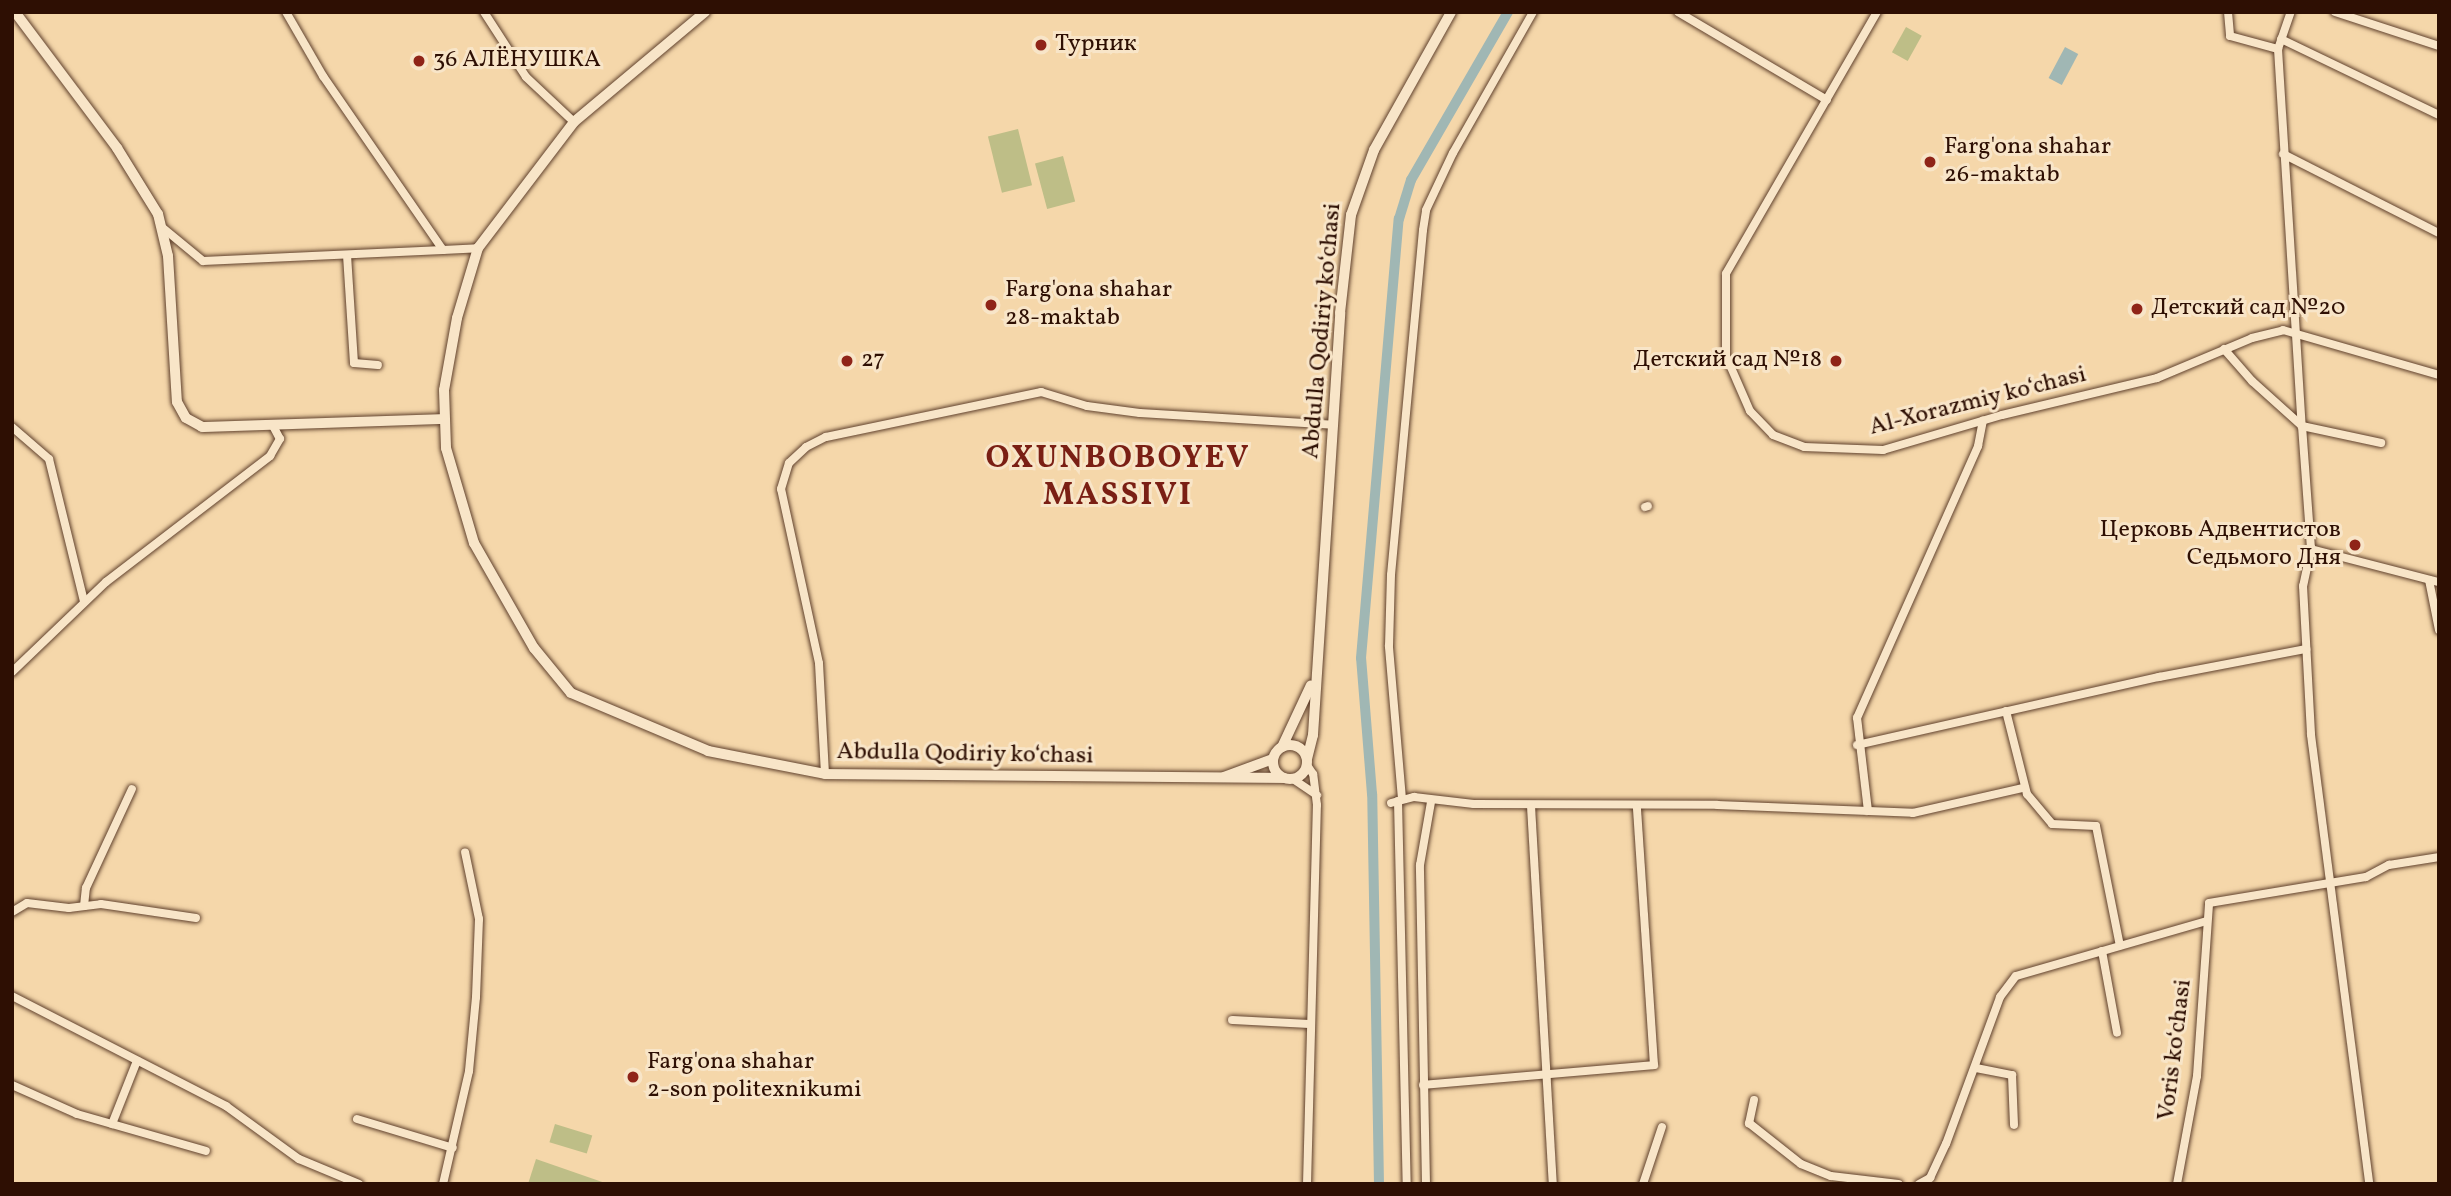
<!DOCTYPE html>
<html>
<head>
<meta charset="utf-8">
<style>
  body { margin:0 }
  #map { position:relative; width:2451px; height:1196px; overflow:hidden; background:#f5d7aa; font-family:Vollkorn,serif }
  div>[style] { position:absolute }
  .green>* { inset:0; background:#bebe87; transform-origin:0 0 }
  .water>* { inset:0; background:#a0b7b4; transform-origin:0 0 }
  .canal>* { height:10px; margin:-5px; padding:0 5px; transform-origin:5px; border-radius:5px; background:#a0b7b4 }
  .roads { filter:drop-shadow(0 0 2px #60412d) drop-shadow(0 0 2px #60412d) }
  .minor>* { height:8px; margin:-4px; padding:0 4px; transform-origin:4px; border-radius:4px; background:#f8e5c8 }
  .tertiary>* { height:10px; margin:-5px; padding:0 5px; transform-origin:5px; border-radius:5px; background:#f8e5c8 }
  .tertiary>.ring { margin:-5px; padding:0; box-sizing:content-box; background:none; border:10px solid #f8e5c8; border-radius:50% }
  .dots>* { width:19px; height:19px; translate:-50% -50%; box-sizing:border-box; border:4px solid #f8e5c8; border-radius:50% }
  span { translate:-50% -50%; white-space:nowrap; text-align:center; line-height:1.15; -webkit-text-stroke:6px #f8e5c8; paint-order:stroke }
  .poi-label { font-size:24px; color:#2e0f03 }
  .left { translate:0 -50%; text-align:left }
  .right { translate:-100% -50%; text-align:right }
  .street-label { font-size:24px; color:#2e0f03 }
  .district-label { font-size:32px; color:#7a1f14; font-weight:700; letter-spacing:2px }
  .frame { position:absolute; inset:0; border:14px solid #2e0f03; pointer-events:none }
</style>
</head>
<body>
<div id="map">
  <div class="green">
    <i style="left:1906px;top:27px;width:18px;height:29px;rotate:29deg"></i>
    <i style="left:1018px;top:129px;width:58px;height:31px;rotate:76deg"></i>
    <i style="left:1063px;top:156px;width:47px;height:29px;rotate:75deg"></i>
    <i style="left:555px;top:1124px;width:39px;height:19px;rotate:17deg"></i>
    <i style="clip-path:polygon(536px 1159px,608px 1184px,528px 1184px)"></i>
  </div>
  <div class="water">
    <i style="left:2065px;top:47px;width:15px;height:35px;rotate:28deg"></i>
  </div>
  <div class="canal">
    <i style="left:1379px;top:1184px;width:390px;rotate:-91deg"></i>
    <i style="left:1372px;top:794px;width:136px;rotate:-94.6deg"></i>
    <i style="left:1361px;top:658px;width:441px;rotate:-85.1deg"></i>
    <i style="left:1399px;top:219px;width:41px;rotate:-72.9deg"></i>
    <i style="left:1411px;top:180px;width:194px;rotate:-60deg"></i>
  </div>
  <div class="roads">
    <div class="minor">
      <i style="left:286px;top:12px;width:74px;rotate:60deg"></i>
      <i style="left:323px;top:76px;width:211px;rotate:55.4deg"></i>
      <i style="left:443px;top:250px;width:35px;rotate:-3deg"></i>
      <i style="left:484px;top:12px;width:77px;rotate:57.1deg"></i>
      <i style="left:526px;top:77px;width:66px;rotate:43.2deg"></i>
      <i style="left:1678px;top:12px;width:173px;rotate:30.6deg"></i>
      <i style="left:1877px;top:12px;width:302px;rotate:120deg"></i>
      <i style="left:1726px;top:274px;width:82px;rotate:90deg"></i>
      <i style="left:1726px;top:356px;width:60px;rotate:66.4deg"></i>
      <i style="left:1750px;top:411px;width:33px;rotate:46deg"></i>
      <i style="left:1773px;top:435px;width:33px;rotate:21deg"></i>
      <i style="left:1804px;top:447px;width:79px;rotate:2.2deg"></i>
      <i style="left:1883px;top:450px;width:124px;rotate:-16.4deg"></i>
      <i style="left:2002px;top:415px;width:159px;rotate:-13.4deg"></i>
      <i style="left:2157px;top:378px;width:103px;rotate:-22.8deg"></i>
      <i style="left:2252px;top:338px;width:32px;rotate:-14deg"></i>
      <i style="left:2283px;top:330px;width:162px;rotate:16.1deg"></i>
      <i style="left:2228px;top:12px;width:24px;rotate:85deg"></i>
      <i style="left:2230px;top:36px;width:50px;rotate:15.2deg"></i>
      <i style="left:2278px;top:49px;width:39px;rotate:-71deg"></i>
      <i style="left:2335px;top:12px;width:109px;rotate:18.1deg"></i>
      <i style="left:2281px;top:39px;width:175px;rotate:25.7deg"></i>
      <i style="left:2278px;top:49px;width:378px;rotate:86.4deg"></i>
      <i style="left:2302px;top:426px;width:81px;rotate:12.1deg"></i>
      <i style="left:2283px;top:154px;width:175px;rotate:26.9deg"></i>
      <i style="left:163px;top:228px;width:52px;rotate:39.5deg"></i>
      <i style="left:203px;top:261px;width:240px;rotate:-2.6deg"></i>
      <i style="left:347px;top:255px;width:108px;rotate:86.3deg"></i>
      <i style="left:354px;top:363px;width:24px;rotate:5deg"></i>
      <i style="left:2224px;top:349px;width:43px;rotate:48.8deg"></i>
      <i style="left:2252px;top:381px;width:67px;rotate:42deg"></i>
      <i style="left:2302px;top:426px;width:123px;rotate:85.8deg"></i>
      <i style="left:2311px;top:549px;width:38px;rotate:102deg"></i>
      <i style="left:2303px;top:586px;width:149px;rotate:86.9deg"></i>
      <i style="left:2311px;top:735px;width:453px;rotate:82.6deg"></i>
      <i style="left:12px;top:427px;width:49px;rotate:40.9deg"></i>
      <i style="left:49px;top:459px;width:147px;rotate:76.2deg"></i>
      <i style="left:1645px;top:507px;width:3px;rotate:-18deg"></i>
      <i style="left:2311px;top:549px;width:132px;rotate:14.5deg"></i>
      <i style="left:2429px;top:580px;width:51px;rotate:78.7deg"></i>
      <i style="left:12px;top:672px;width:130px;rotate:-43.8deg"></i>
      <i style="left:106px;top:582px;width:207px;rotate:-37.5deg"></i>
      <i style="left:270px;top:456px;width:20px;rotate:-60deg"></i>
      <i style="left:280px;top:439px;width:15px;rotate:-118deg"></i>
      <i style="left:2006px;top:711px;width:86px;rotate:75.8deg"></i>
      <i style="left:2027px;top:794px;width:39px;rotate:50deg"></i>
      <i style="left:2052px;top:824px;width:44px;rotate:2.6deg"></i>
      <i style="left:2096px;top:826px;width:122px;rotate:78.7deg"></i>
      <i style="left:1857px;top:745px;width:310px;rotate:-12.7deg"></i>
      <i style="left:2159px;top:677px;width:150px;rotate:-10.8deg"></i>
      <i style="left:825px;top:774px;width:111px;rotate:-93.1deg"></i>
      <i style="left:819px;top:663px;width:178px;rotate:-102.3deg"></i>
      <i style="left:781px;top:489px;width:27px;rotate:-73deg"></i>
      <i style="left:789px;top:463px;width:23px;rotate:-43deg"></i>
      <i style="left:806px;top:447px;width:22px;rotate:-27deg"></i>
      <i style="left:826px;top:437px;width:220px;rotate:-11.8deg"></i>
      <i style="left:1041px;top:392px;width:48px;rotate:16.9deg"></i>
      <i style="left:1087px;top:406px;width:53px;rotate:7.5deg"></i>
      <i style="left:1140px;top:413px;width:194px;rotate:3.5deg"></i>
      <i style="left:1293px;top:779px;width:29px;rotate:34deg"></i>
      <i style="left:1402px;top:799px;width:154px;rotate:-94.9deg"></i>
      <i style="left:1389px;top:646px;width:71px;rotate:-88.4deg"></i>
      <i style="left:1391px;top:575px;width:346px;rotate:-84.7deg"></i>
      <i style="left:1423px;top:230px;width:20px;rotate:-81deg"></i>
      <i style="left:1426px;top:210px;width:63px;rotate:-64.7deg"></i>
      <i style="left:1453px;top:153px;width:162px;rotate:-60.4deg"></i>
      <i style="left:1398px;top:801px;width:383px;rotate:88.7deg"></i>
      <i style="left:1391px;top:803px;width:24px;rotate:-15deg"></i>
      <i style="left:1414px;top:797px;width:60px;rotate:6.7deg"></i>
      <i style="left:1474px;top:804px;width:243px;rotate:0.2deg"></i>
      <i style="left:1717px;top:805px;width:196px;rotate:2.3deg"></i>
      <i style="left:1913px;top:813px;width:113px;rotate:-12.8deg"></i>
      <i style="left:1531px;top:806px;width:379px;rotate:86.7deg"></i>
      <i style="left:1868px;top:811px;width:94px;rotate:-96.7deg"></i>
      <i style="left:1857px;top:718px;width:298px;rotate:-66deg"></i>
      <i style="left:1978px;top:446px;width:26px;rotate:-79deg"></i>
      <i style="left:84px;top:906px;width:18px;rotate:-84deg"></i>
      <i style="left:86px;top:888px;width:109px;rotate:-65.1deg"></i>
      <i style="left:12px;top:912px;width:17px;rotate:-31deg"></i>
      <i style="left:27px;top:903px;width:42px;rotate:6.8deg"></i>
      <i style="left:69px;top:908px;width:32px;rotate:-7deg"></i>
      <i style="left:101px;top:904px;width:96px;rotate:8.4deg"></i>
      <i style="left:2102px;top:951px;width:83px;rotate:79.6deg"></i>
      <i style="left:12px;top:996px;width:241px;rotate:27.2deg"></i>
      <i style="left:226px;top:1106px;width:90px;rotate:36deg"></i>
      <i style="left:299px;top:1159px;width:65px;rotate:22.6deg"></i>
      <i style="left:1232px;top:1020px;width:78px;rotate:2.9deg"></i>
      <i style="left:1976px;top:1068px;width:37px;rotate:11deg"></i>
      <i style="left:2012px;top:1075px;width:50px;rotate:87.7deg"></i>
      <i style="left:12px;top:1085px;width:71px;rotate:24deg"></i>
      <i style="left:77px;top:1114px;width:134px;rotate:16deg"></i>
      <i style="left:1423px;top:1085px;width:232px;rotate:-4.9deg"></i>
      <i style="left:1654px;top:1065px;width:259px;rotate:-93.8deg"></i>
      <i style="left:1754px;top:1100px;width:24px;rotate:102deg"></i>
      <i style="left:1749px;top:1123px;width:66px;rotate:38.3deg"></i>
      <i style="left:1801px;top:1164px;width:32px;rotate:22deg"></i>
      <i style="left:1831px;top:1176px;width:68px;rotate:6.7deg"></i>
      <i style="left:357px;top:1119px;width:100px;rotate:16.8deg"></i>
      <i style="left:112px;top:1124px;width:68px;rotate:-68.4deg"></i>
      <i style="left:443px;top:1184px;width:116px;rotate:-77deg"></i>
      <i style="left:469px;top:1071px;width:74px;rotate:-84.6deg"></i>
      <i style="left:476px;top:997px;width:78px;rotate:-87.8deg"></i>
      <i style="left:479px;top:919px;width:68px;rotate:-101.8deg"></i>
      <i style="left:1307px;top:1184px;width:379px;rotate:-88.5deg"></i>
      <i style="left:1317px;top:805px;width:31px;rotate:-97deg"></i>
      <i style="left:1313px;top:774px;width:11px;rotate:-124deg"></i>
      <i style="left:1426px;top:1184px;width:319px;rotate:-91.1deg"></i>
      <i style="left:1420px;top:865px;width:64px;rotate:-80.1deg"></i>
      <i style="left:1643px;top:1184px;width:60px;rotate:-71.6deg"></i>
      <i style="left:1919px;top:1184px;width:13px;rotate:-29deg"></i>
      <i style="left:1930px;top:1178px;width:38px;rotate:-65deg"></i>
      <i style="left:1946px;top:1144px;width:157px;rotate:-69.8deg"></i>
      <i style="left:2000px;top:997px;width:26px;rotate:-53deg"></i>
      <i style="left:2016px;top:976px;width:198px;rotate:-16.1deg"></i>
      <i style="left:2177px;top:1184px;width:110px;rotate:-79.5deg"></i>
      <i style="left:2197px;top:1076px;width:173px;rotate:-86deg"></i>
      <i style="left:2209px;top:903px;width:159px;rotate:-9.4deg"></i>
      <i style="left:2366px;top:877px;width:26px;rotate:-28deg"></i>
      <i style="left:2389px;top:865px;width:51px;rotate:-9.1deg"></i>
    </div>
    <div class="tertiary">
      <i style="left:15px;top:12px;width:170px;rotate:53.1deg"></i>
      <i style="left:117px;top:148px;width:78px;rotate:58.2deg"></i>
      <i style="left:158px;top:214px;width:43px;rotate:76.6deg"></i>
      <i style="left:168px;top:256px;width:146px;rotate:86.5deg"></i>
      <i style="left:177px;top:402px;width:18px;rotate:61deg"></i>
      <i style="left:186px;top:418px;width:18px;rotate:29deg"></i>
      <i style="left:202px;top:427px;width:240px;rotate:-1.9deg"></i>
      <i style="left:705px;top:12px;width:171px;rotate:140deg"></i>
      <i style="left:574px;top:122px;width:158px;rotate:127.3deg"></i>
      <i style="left:478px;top:248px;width:73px;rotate:106.7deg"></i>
      <i style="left:457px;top:318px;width:73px;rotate:100.2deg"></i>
      <i style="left:444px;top:390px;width:58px;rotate:88deg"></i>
      <i style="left:446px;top:448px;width:99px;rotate:73.6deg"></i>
      <i style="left:474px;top:543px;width:121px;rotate:60.3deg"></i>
      <i style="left:534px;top:648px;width:58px;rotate:50.6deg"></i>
      <i style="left:571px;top:693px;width:149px;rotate:22.9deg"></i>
      <i style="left:708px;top:751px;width:119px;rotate:11.1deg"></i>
      <i style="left:825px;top:774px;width:459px;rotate:0.5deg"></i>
      <i class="ring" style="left:1273px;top:745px;width:24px;height:24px"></i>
      <i style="left:1282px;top:747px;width:68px;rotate:-64.9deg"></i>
      <i style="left:1307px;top:759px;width:25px;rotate:-76deg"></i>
      <i style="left:1313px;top:735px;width:423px;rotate:-86.3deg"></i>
      <i style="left:1340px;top:313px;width:99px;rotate:-83.6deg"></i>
      <i style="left:1351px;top:215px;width:69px;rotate:-70.5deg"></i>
      <i style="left:1374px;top:150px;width:158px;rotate:-60.8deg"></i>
      <i style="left:1224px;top:777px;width:52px;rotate:-20.2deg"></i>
    </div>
  </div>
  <div class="dots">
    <i style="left:1041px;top:45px;background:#8f2418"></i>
    <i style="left:419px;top:61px;background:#8f2418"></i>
    <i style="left:1930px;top:162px;background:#8f2418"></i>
    <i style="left:991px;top:305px;background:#8f2418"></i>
    <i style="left:2137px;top:309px;background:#8f2418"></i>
    <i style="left:847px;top:361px;background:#8f2418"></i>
    <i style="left:1836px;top:361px;background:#8f2418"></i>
    <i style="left:2355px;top:545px;background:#8f2418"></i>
    <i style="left:633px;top:1077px;background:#8f2418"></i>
  </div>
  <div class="poi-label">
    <span class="left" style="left:1055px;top:45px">Турник</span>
    <span class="left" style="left:433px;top:61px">36 АЛЁНУШКА</span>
    <span class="left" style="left:1944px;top:162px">Farg'ona shahar<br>26-maktab</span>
    <span class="left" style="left:1005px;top:305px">Farg'ona shahar<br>28-maktab</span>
    <span class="left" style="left:2151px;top:309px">Детский сад №20</span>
    <span class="left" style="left:861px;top:361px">27</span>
    <span class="right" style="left:1822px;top:361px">Детский сад №18</span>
    <span class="right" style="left:2341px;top:545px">Церковь Адвентистов<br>Седьмого Дня</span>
    <span class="left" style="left:647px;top:1077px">Farg'ona shahar<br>2-son politexnikumi</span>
  </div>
  <div class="street-label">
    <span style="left:1323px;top:331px;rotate:-85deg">Abdulla Qodiriy koʻchasi</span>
    <span style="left:1978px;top:402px;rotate:-14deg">Al-Xorazmiy koʻchasi</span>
    <span style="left:965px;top:755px;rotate:1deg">Abdulla Qodiriy koʻchasi</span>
    <span style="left:2176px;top:1050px;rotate:-83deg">Voris koʻchasi</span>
  </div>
  <div class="district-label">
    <span style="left:1118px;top:478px">OXUNBOBOYEV<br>MASSIVI</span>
  </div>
  <div class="frame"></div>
</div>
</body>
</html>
